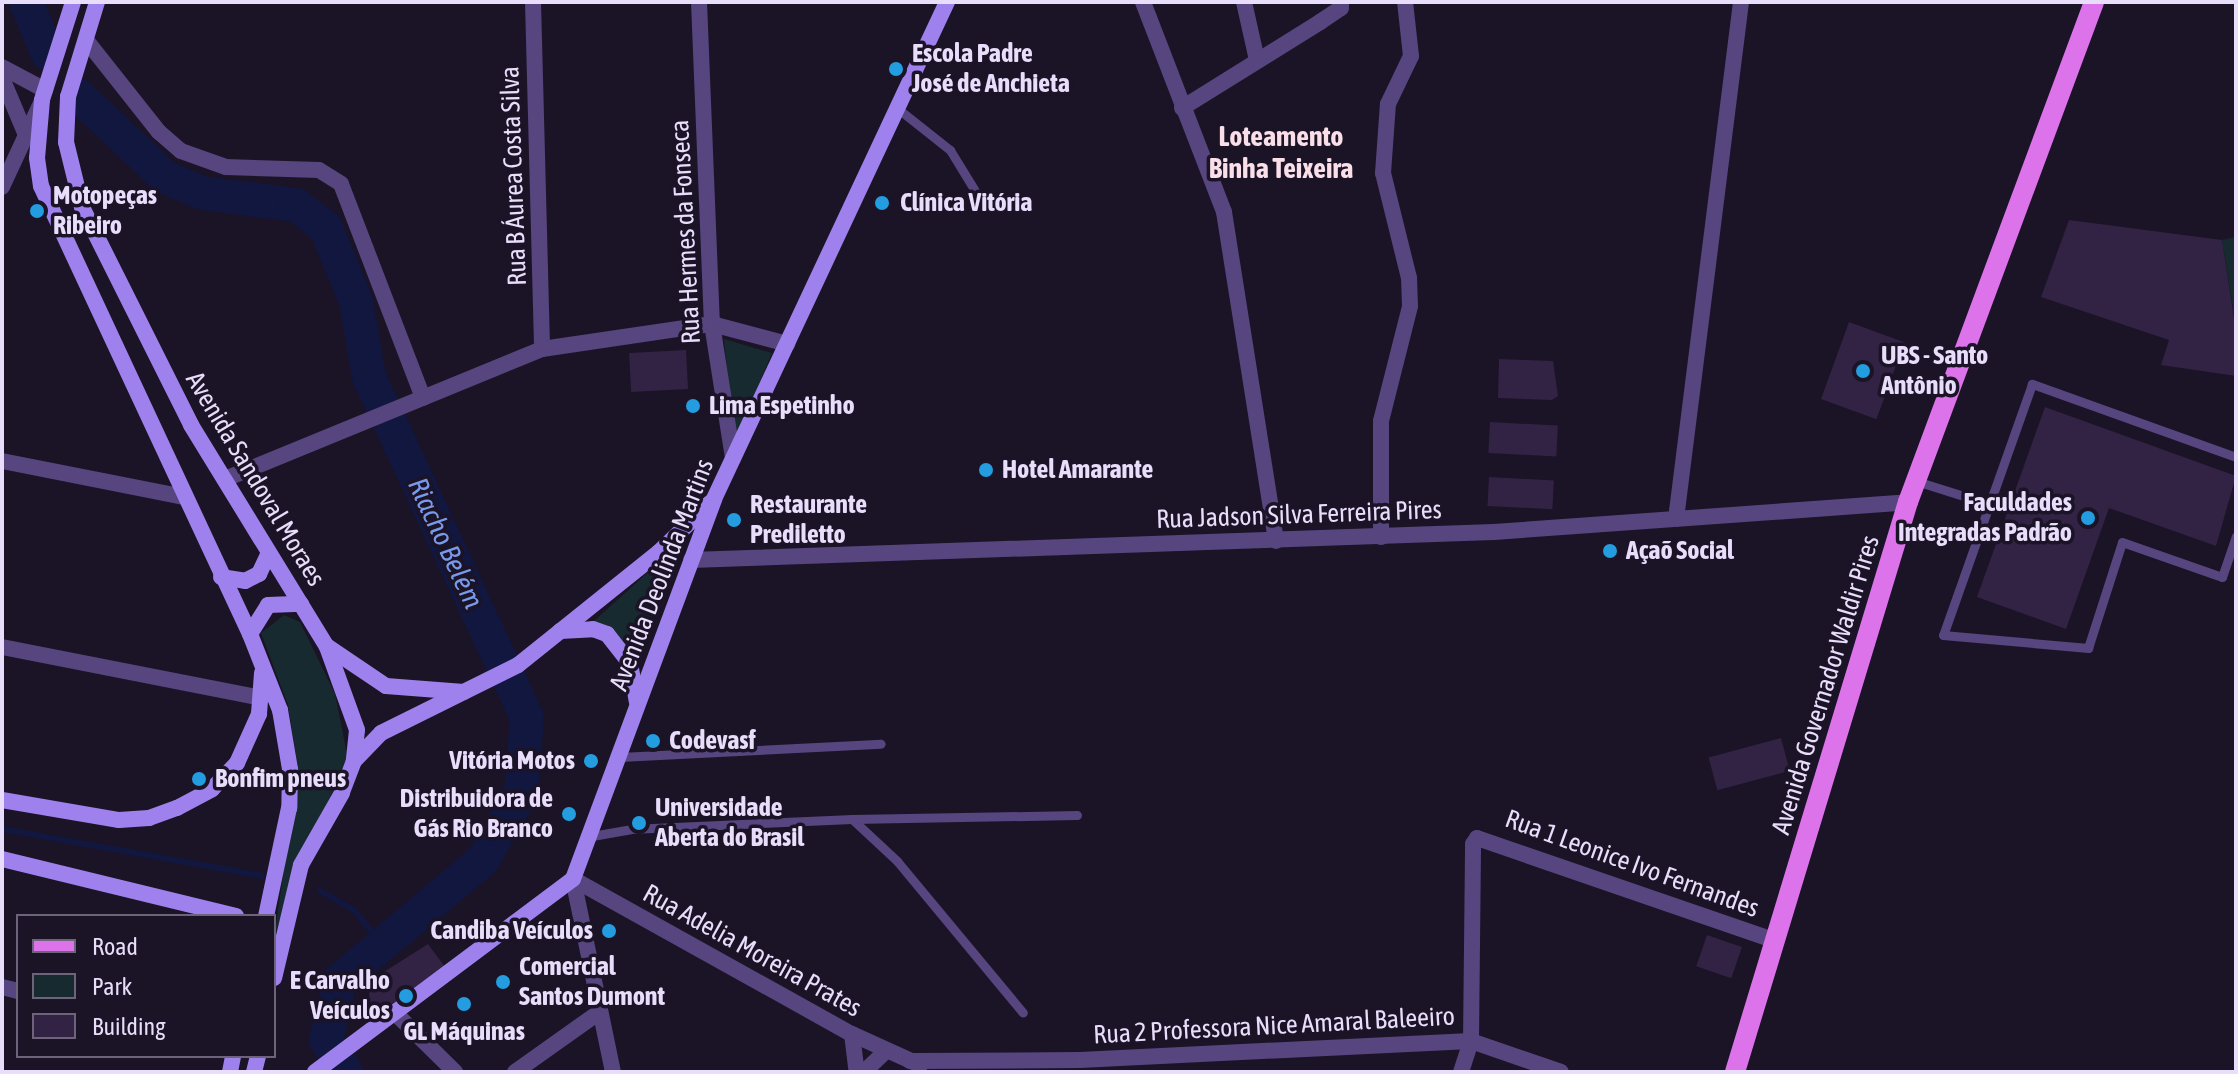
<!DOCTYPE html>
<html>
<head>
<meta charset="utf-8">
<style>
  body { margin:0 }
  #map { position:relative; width:2238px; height:1074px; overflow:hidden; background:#1b1326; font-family:"Asap Condensed",sans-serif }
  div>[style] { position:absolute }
  .green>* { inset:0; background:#172a2f }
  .stream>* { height:6px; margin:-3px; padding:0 3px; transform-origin:3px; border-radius:3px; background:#121740 }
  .river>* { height:34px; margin:-17px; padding:0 17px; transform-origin:17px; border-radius:17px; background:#121740 }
  .building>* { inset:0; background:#322244; transform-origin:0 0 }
  .lane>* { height:9px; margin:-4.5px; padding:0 4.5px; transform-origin:4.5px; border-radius:4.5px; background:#56457e }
  .street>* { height:16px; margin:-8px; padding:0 8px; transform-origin:8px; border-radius:8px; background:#56457e }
  .secondary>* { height:16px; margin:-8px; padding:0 8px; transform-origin:8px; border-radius:8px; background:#9f81ed }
  .primary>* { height:20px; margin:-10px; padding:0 10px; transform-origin:10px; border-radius:10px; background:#dd73eb }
  .dots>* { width:22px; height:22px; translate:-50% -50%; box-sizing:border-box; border:4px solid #1b1326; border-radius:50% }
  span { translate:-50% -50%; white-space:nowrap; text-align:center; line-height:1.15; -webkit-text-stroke:7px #1b1326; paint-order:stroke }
  .poi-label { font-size:26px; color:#e8ddfa; font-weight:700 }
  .left { translate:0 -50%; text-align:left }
  .right { translate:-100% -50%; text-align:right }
  .street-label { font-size:26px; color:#e8ddfa }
  .neighbourhood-label { font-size:28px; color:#fadfe9; font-weight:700 }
  .water-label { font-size:28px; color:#7999ec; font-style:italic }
  .frame { position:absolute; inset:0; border:4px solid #e8ddfa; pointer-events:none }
  .legend { position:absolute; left:16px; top:914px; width:260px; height:144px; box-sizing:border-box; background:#1b1326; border:2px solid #6d647b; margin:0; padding:10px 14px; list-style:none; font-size:24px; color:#e8ddfa }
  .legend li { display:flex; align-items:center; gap:16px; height:40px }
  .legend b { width:40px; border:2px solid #6d647b }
</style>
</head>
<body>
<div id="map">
  <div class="green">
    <i style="clip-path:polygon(2236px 237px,2236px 327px,2222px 240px)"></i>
    <i style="clip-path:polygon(724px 339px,772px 353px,736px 439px,734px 438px)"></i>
    <i style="clip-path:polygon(686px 538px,636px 657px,612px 630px,594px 621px)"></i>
    <i style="clip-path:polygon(284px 615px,300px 622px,335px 694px,348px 759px,293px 876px,274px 939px,298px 768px,288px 705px,261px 633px)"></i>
  </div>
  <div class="stream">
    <i style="left:2px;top:829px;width:264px;rotate:10.2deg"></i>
    <i style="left:320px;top:891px;width:39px;rotate:29deg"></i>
    <i style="left:354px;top:910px;width:48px;rotate:51deg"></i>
  </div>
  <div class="river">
    <i style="left:26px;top:2px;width:56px;rotate:67.1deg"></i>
    <i style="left:79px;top:96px;width:118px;rotate:43.3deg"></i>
    <i style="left:165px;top:177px;width:40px;rotate:23.4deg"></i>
    <i style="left:202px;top:193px;width:95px;rotate:7.3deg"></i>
    <i style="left:296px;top:205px;width:38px;rotate:37deg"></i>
    <i style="left:326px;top:228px;width:79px;rotate:67.7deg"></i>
    <i style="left:356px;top:301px;width:77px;rotate:80.3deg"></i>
    <i style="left:369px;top:377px;width:376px;rotate:65.1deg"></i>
    <i style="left:527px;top:718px;width:75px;rotate:94.6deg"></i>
    <i style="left:521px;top:793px;width:77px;rotate:119.6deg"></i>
    <i style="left:483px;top:860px;width:187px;rotate:140deg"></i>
    <i style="left:340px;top:980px;width:62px;rotate:103.1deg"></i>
    <i style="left:326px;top:1040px;width:38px;rotate:58deg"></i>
  </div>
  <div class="building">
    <i style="clip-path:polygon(2069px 220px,2222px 240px,2236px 331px,2236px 376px,2161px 365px,2169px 340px,2041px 297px)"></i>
    <i style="left:1849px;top:322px;width:59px;height:82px;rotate:20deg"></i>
    <i style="left:686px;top:350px;width:39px;height:57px;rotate:87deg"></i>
    <i style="clip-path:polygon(1499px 359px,1553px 361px,1558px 396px,1552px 400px,1498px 398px)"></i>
    <i style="clip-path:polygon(2045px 407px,2236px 476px,2216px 546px,2109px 508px,2066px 629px,1977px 597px)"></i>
    <i style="left:1490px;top:422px;width:68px;height:31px;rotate:3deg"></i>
    <i style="left:1489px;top:477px;width:65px;height:29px;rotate:3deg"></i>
    <i style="left:1781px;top:738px;width:34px;height:75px;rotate:75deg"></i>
    <i style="left:1707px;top:935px;width:37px;height:33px;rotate:19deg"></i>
    <i style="clip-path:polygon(428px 944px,445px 967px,371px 1018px,368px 982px)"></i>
  </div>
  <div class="lane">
    <i style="left:897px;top:108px;width:68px;rotate:38.4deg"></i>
    <i style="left:950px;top:150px;width:57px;rotate:58.5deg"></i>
    <i style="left:2236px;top:457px;width:217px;rotate:-160.3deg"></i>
    <i style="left:2032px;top:384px;width:266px;rotate:109.5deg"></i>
    <i style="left:1943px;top:635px;width:146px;rotate:5.1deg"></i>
    <i style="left:2088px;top:648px;width:111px;rotate:-72.2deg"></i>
    <i style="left:2122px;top:542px;width:106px;rotate:19.3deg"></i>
    <i style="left:2222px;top:577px;width:43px;rotate:-71.1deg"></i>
    <i style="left:1916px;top:481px;width:77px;rotate:17.5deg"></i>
    <i style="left:620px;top:757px;width:261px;rotate:-2.9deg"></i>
    <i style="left:852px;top:819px;width:62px;rotate:43deg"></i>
    <i style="left:897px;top:861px;width:197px;rotate:50.3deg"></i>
    <i style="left:592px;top:836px;width:39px;rotate:-10deg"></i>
    <i style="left:630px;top:829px;width:222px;rotate:-2.6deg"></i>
    <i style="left:852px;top:819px;width:225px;rotate:-1deg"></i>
  </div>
  <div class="street">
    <i style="left:533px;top:2px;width:347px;rotate:88.5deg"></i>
    <i style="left:699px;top:2px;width:322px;rotate:87.7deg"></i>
    <i style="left:712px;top:324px;width:136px;rotate:81.1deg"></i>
    <i style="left:1143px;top:2px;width:225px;rotate:68.9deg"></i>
    <i style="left:1224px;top:212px;width:333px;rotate:81deg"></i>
    <i style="left:1244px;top:2px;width:59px;rotate:77.4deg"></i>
    <i style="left:86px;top:40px;width:117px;rotate:51.6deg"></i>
    <i style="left:159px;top:132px;width:29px;rotate:41deg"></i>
    <i style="left:181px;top:151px;width:48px;rotate:19.6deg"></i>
    <i style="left:226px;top:167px;width:93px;rotate:1.8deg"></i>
    <i style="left:319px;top:170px;width:26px;rotate:32deg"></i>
    <i style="left:341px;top:184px;width:229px;rotate:69deg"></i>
    <i style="left:2px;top:67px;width:49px;rotate:28.1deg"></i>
    <i style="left:2px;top:78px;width:62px;rotate:67.2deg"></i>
    <i style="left:1182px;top:108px;width:163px;rotate:-31.9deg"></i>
    <i style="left:1320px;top:22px;width:25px;rotate:-34deg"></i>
    <i style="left:1341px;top:8px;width:6px;rotate:-90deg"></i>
    <i style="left:2px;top:187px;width:90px;rotate:-65.1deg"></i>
    <i style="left:2px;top:461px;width:185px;rotate:11.2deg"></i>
    <i style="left:225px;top:479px;width:343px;rotate:-22.3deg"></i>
    <i style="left:542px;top:349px;width:172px;rotate:-8.4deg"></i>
    <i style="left:712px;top:324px;width:78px;rotate:14.9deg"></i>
    <i style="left:1676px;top:519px;width:521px;rotate:-82.83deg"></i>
    <i style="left:1381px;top:537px;width:116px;rotate:-90deg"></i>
    <i style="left:1381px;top:421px;width:119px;rotate:-75.8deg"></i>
    <i style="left:1410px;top:306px;width:28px;rotate:-92deg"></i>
    <i style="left:1409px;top:278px;width:108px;rotate:-103.9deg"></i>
    <i style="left:1383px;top:173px;width:69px;rotate:-85.9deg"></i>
    <i style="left:1388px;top:104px;width:53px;rotate:-64.4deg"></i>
    <i style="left:1411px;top:56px;width:54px;rotate:-96.3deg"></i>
    <i style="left:691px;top:560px;width:803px;rotate:-2deg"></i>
    <i style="left:1494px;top:532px;width:415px;rotate:-4.1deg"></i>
    <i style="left:2px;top:647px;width:265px;rotate:11.1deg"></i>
    <i style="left:573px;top:879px;width:319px;rotate:29.1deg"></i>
    <i style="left:852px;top:1034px;width:75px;rotate:24.5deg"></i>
    <i style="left:573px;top:879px;width:197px;rotate:78.3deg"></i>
    <i style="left:2px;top:987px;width:16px;rotate:14deg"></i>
    <i style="left:394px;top:1012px;width:86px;rotate:44.5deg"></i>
    <i style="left:852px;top:1034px;width:38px;rotate:83deg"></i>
    <i style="left:910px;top:1061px;width:170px;rotate:-0.3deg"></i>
    <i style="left:1080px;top:1060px;width:391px;rotate:-2.8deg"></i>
    <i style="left:1471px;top:1041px;width:95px;rotate:19deg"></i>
    <i style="left:515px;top:1072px;width:102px;rotate:-35.4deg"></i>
    <i style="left:864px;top:1072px;width:30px;rotate:-44deg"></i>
    <i style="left:1461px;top:1072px;width:33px;rotate:-72deg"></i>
    <i style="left:1471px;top:1041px;width:197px;rotate:-89.4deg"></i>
    <i style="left:1473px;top:844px;width:7px;rotate:-56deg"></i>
    <i style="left:1477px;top:838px;width:316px;rotate:19deg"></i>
  </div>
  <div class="secondary">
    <i style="left:73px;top:2px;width:103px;rotate:107.6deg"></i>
    <i style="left:42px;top:100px;width:58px;rotate:94.9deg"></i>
    <i style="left:37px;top:158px;width:28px;rotate:82deg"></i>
    <i style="left:41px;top:186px;width:494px;rotate:65deg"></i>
    <i style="left:250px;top:634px;width:82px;rotate:68.5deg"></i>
    <i style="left:280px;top:710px;width:60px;rotate:80.4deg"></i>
    <i style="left:290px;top:769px;width:39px;rotate:91deg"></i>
    <i style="left:289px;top:808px;width:110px;rotate:102deg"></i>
    <i style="left:97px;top:2px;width:99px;rotate:107deg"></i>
    <i style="left:68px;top:97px;width:45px;rotate:92.5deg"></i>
    <i style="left:66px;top:142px;width:67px;rotate:76.2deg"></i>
    <i style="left:82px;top:207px;width:244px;rotate:63.4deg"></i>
    <i style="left:191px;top:425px;width:260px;rotate:58.5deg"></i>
    <i style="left:327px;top:647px;width:88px;rotate:70.1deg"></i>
    <i style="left:357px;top:730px;width:31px;rotate:96deg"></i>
    <i style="left:354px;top:761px;width:34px;rotate:111deg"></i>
    <i style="left:342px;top:793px;width:83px;rotate:119.7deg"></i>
    <i style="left:301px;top:865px;width:116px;rotate:103.4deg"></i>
    <i style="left:221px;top:577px;width:24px;rotate:9deg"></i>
    <i style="left:245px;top:581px;width:16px;rotate:-27deg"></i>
    <i style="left:259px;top:574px;width:23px;rotate:-65deg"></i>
    <i style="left:560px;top:631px;width:33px;rotate:-3deg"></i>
    <i style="left:593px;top:629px;width:15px;rotate:20deg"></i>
    <i style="left:607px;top:634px;width:37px;rotate:52deg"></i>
    <i style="left:630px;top:663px;width:39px;rotate:80deg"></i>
    <i style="left:250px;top:634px;width:34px;rotate:-58deg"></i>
    <i style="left:268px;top:605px;width:33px;rotate:-2deg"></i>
    <i style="left:328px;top:647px;width:70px;rotate:33.9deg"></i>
    <i style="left:386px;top:686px;width:78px;rotate:4.4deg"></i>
    <i style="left:354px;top:761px;width:39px;rotate:-46deg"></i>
    <i style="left:381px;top:733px;width:153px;rotate:-26.4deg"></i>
    <i style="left:518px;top:665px;width:181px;rotate:-38.7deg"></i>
    <i style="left:659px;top:552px;width:71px;rotate:-43.9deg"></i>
    <i style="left:2px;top:800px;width:119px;rotate:9.7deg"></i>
    <i style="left:119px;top:820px;width:30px;rotate:-4deg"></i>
    <i style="left:149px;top:818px;width:30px;rotate:-20deg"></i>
    <i style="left:177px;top:808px;width:40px;rotate:-28deg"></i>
    <i style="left:212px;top:789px;width:36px;rotate:-46deg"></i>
    <i style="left:237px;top:763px;width:54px;rotate:-65.8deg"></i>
    <i style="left:259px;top:714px;width:41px;rotate:-85.8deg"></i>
    <i style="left:2px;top:859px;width:241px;rotate:13.7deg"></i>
    <i style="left:230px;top:1072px;width:16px;rotate:-79deg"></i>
    <i style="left:254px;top:1072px;width:16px;rotate:-76deg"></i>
    <i style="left:315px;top:1072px;width:322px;rotate:-36.8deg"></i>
    <i style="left:573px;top:879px;width:405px;rotate:-69.6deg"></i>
    <i style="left:714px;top:499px;width:549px;rotate:-64.88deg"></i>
  </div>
  <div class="primary">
    <i style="left:1735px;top:1072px;width:596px;rotate:-73.12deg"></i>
    <i style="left:1908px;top:502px;width:533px;rotate:-69.59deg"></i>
  </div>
  <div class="dots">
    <i style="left:896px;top:69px;background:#239ce0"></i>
    <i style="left:882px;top:203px;background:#239ce0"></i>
    <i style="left:37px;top:211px;background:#239ce0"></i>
    <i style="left:1863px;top:371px;background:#239ce0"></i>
    <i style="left:693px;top:406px;background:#239ce0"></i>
    <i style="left:986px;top:470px;background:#239ce0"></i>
    <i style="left:2088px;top:518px;background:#239ce0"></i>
    <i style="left:734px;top:520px;background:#239ce0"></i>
    <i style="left:1610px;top:551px;background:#239ce0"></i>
    <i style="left:653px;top:741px;background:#239ce0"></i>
    <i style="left:591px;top:761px;background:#239ce0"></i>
    <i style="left:199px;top:779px;background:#239ce0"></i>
    <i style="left:569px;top:814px;background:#239ce0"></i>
    <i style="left:639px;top:823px;background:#239ce0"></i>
    <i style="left:609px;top:931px;background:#239ce0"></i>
    <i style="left:503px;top:982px;background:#239ce0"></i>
    <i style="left:406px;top:996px;background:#239ce0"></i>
    <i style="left:464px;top:1004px;background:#239ce0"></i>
  </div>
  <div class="poi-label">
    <span class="left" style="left:912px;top:69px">Escola Padre<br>José de Anchieta</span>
    <span class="left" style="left:53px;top:211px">Motopeças<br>Ribeiro</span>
    <span class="left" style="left:900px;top:203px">Clínica Vitória</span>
    <span class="left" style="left:1881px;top:371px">UBS - Santo<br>Antônio</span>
    <span class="left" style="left:709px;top:406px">Lima Espetinho</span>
    <span class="left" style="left:1002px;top:470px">Hotel Amarante</span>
    <span class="right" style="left:2072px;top:518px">Faculdades<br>Integradas Padrão</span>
    <span class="left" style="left:750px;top:520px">Restaurante<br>Prediletto</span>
    <span class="left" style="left:1626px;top:551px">Açaõ Social</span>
    <span class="left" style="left:669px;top:741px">Codevasf</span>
    <span class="right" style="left:575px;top:761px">Vitória Motos</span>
    <span class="left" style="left:215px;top:779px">Bonfim pneus</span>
    <span class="right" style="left:553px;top:814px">Distribuidora de<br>Gás Rio Branco</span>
    <span class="left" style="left:655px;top:823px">Universidade<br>Aberta do Brasil</span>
    <span class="right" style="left:593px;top:931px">Candiba Veículos</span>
    <span class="left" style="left:519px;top:982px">Comercial<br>Santos Dumont</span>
    <span class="right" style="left:390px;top:996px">E Carvalho<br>Veículos</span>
    <span style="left:464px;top:1032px">GL Máquinas</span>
  </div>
  <div class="street-label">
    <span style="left:514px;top:176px;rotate:-92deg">Rua B Áurea Costa Silva</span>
    <span style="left:686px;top:232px;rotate:-93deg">Rua Hermes da Fonseca</span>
    <span style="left:255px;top:479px;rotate:59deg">Avenida Sandoval Moraes</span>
    <span style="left:1299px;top:515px;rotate:-2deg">Rua Jadson Silva Ferreira Pires</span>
    <span style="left:662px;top:575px;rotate:-69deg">Avenida Deolinda Martins</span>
    <span style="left:1826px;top:685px;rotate:-73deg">Avenida Governador Waldir Pires</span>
    <span style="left:1632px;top:864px;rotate:20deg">Rua 1 Leonice Ivo Fernandes</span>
    <span style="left:752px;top:951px;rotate:29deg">Rua Adelia Moreira Prates</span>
    <span style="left:1274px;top:1026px;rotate:-3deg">Rua 2 Professora Nice Amaral Baleeiro</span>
  </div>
  <div class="neighbourhood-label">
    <span style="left:1281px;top:152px">Loteamento<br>Binha Teixeira</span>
  </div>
  <div class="water-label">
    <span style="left:446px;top:543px;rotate:65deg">Riacho Belém</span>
  </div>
  <div class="frame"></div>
  <ul class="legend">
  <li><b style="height:10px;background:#dd73eb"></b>Road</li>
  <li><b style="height:22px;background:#172a2f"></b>Park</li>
  <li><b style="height:22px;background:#322244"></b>Building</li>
  </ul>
</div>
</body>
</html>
